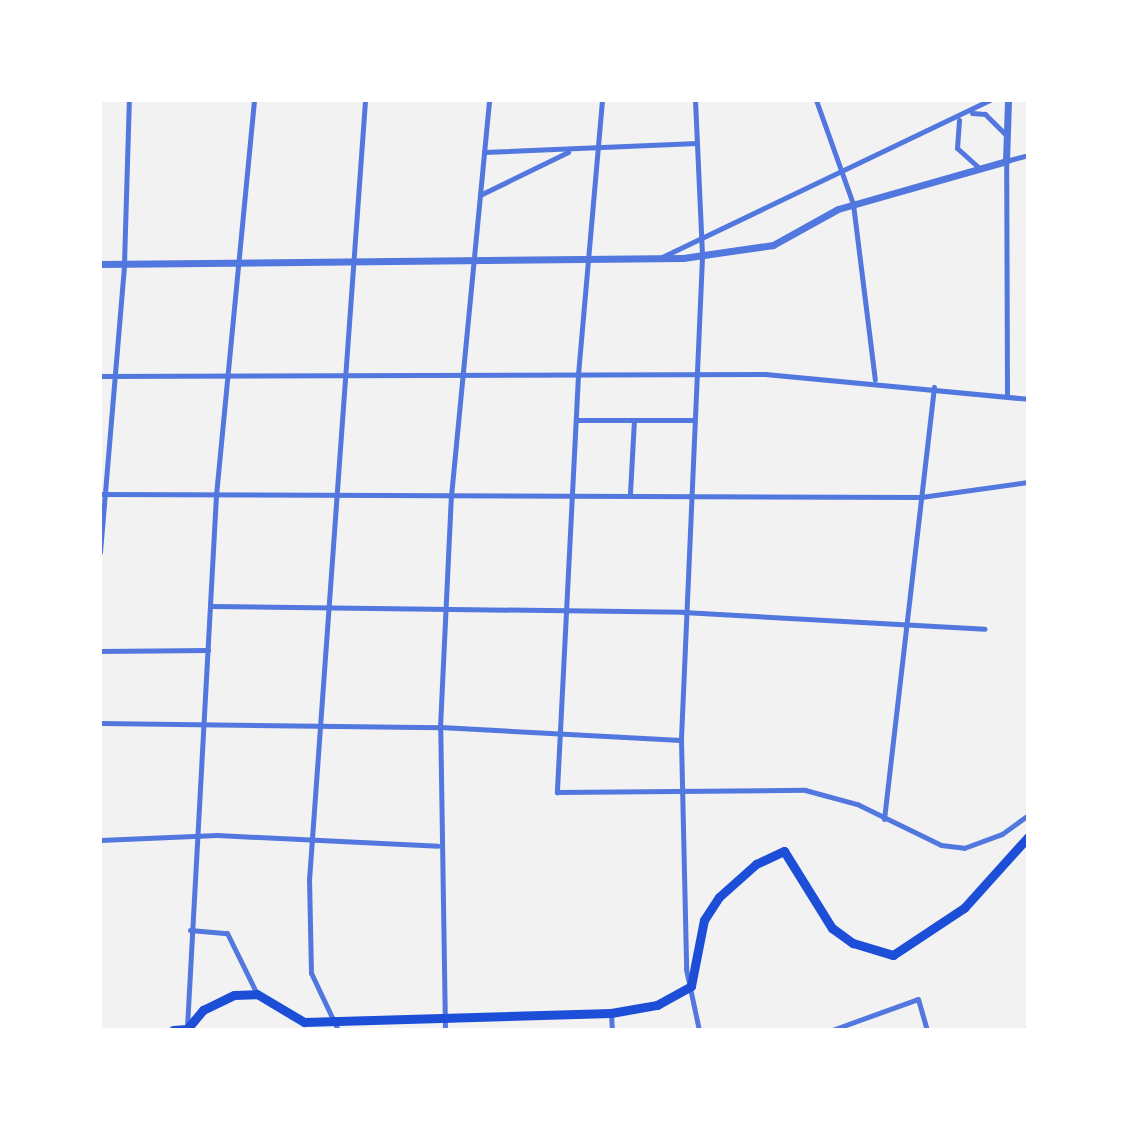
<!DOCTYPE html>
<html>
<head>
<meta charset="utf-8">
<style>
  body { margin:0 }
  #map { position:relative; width:1128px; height:1130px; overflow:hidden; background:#f2f2f2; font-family:Quicksand,sans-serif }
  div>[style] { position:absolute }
  .stream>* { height:3.5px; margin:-1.75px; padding:0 1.75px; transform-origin:1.75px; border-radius:1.75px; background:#bfd3fe }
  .minor>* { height:5px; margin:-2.5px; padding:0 2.5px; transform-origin:2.5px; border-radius:2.5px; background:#5277de }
  .tertiary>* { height:7px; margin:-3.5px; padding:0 3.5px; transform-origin:3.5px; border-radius:3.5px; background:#5277de }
  .primary>* { height:9px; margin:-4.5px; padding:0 4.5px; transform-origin:4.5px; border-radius:4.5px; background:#1d4ed8 }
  span { translate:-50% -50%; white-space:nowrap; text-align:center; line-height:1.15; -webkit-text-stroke:6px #fff; paint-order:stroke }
  .frame { position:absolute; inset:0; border:102px solid #fff; pointer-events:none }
</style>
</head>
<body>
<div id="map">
  <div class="stream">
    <i style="left:1025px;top:1030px;width:4px;rotate:-34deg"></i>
  </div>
  <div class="minor">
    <i style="left:602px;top:100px;width:276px;rotate:95deg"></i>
    <i style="left:578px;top:375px;width:418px;rotate:92.9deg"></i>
    <i style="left:557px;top:792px;width:248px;rotate:-0.5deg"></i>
    <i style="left:805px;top:790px;width:54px;rotate:15.1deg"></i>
    <i style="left:857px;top:804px;width:93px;rotate:26deg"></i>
    <i style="left:941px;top:845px;width:23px;rotate:7deg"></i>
    <i style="left:964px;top:848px;width:40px;rotate:-20.2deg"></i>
    <i style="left:1002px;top:834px;width:32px;rotate:-36deg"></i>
    <i style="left:695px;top:100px;width:157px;rotate:87.4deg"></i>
    <i style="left:702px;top:257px;width:483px;rotate:92.5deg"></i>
    <i style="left:681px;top:740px;width:229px;rotate:88.7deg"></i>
    <i style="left:686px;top:969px;width:62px;rotate:78deg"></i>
    <i style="left:816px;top:100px;width:110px;rotate:70.4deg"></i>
    <i style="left:853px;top:204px;width:177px;rotate:82.9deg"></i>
    <i style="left:972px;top:113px;width:13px;rotate:4deg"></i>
    <i style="left:985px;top:114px;width:28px;rotate:45deg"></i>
    <i style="left:959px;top:120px;width:28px;rotate:94deg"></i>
    <i style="left:957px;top:148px;width:28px;rotate:42deg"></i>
    <i style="left:484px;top:152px;width:213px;rotate:-2.4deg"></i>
    <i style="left:480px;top:195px;width:98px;rotate:-26deg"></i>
    <i style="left:662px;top:257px;width:364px;rotate:-25.6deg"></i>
    <i style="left:100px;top:376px;width:665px;rotate:-0.17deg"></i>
    <i style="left:765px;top:374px;width:264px;rotate:5.4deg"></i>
    <i style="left:1007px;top:396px;width:235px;rotate:-90.2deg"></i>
    <i style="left:1006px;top:161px;width:23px;rotate:-15deg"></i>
    <i style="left:576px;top:420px;width:116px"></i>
    <i style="left:630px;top:493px;width:73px;rotate:-86.9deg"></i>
    <i style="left:100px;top:494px;width:821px;rotate:0.21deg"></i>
    <i style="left:921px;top:497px;width:108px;rotate:-8deg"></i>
    <i style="left:100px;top:552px;width:289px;rotate:-85.2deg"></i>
    <i style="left:124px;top:264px;width:164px;rotate:-88.3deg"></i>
    <i style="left:211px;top:606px;width:472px;rotate:0.7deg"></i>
    <i style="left:683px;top:612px;width:302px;rotate:3.2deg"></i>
    <i style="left:100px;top:651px;width:108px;rotate:-0.5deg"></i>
    <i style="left:100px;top:723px;width:340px;rotate:0.7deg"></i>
    <i style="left:440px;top:727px;width:241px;rotate:3.1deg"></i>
    <i style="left:884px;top:819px;width:435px;rotate:-83.4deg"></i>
    <i style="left:100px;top:840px;width:117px;rotate:-2.4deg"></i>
    <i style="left:217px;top:835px;width:221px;rotate:2.8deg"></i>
    <i style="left:190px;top:930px;width:37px;rotate:5deg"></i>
    <i style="left:227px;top:933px;width:68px;rotate:63.8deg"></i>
    <i style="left:611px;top:1013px;width:17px;rotate:87deg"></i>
    <i style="left:187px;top:1027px;width:533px;rotate:-86.88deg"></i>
    <i style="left:216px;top:495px;width:397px;rotate:-84.5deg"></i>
    <i style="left:338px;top:1030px;width:63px;rotate:-115.3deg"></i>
    <i style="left:311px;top:973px;width:93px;rotate:-91.2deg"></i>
    <i style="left:309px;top:880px;width:782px;rotate:-85.89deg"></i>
    <i style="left:445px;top:1030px;width:303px;rotate:-90.9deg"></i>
    <i style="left:440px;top:727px;width:231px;rotate:-87.3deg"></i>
    <i style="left:451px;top:496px;width:398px;rotate:-84.5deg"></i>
    <i style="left:832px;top:1030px;width:91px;rotate:-19.8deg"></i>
    <i style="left:918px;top:999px;width:32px;rotate:74deg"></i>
  </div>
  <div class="tertiary">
    <i style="left:100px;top:264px;width:583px;rotate:-0.59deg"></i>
    <i style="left:683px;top:258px;width:91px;rotate:-8.2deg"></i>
    <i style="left:773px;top:245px;width:74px;rotate:-29deg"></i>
    <i style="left:838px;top:209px;width:175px;rotate:-15.9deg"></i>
    <i style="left:1006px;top:161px;width:61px;rotate:-88.1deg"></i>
  </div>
  <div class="primary">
    <i style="left:173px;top:1030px;width:14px;rotate:-4deg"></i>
    <i style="left:187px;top:1029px;width:25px;rotate:-50deg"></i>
    <i style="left:203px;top:1010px;width:34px;rotate:-26deg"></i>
    <i style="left:234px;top:995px;width:23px;rotate:-2deg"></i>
    <i style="left:257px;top:994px;width:55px;rotate:30.8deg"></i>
    <i style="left:304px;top:1022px;width:307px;rotate:-1.7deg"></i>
    <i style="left:611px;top:1013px;width:47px;rotate:-9.9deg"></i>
    <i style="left:657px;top:1005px;width:39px;rotate:-29deg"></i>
    <i style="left:691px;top:986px;width:67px;rotate:-78.9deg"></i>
    <i style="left:704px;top:920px;width:27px;rotate:-57deg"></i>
    <i style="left:719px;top:897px;width:50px;rotate:-41.7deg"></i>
    <i style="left:756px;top:864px;width:31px;rotate:-25deg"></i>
    <i style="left:784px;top:851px;width:91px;rotate:58.1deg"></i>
    <i style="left:832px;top:928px;width:26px;rotate:36deg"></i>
    <i style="left:853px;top:943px;width:42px;rotate:16.7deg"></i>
    <i style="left:893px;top:955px;width:85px;rotate:-33.5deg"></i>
    <i style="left:964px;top:908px;width:96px;rotate:-48deg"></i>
  </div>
  <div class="frame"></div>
</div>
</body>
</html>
